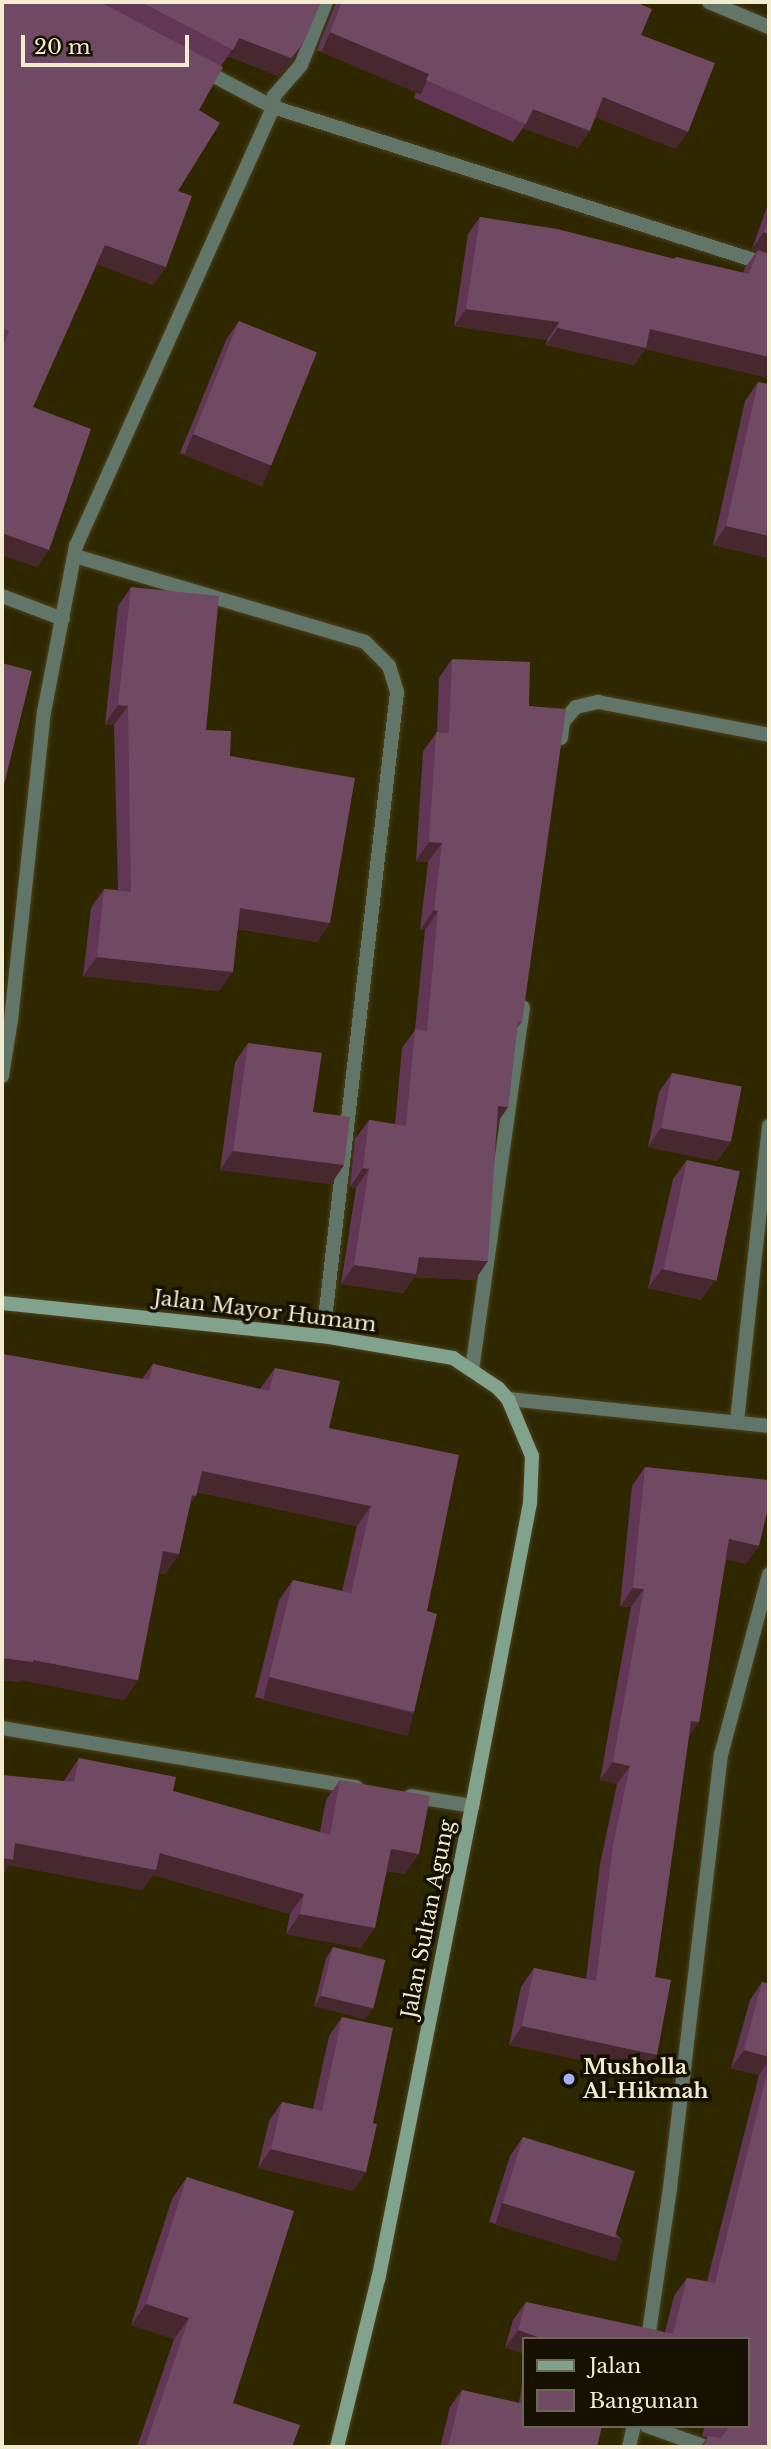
<!DOCTYPE html>
<html>
<head>
<meta charset="utf-8">
<style>
  body { margin:0 }
  #map { position:relative; width:771px; height:2449px; overflow:hidden; background:#2f2700; font-family:"Libre Baskerville",serif }
  div>[style] { position:absolute }
  .roads { filter:drop-shadow(0 0 2px #4a421d) drop-shadow(0 0 2px #4a421d) }
  .lane>* { height:14px; margin:-7px; padding:0 7px; transform-origin:7px; border-radius:7px; background:#617668 }
  .street>* { height:14px; margin:-7px; padding:0 7px; transform-origin:7px; border-radius:7px; background:#617668 }
  .secondary>* { height:14px; margin:-7px; padding:0 7px; transform-origin:7px; border-radius:7px; background:#81a38d }
  .wall>* { inset:0; background:#613755 }
  .shaded-wall>* { inset:0; background:#46282e; transform-origin:0 0 }
  .building>* { inset:0; background:#704a62; transform-origin:0 0 }
  .dots>* { width:19px; height:19px; translate:-50% -50%; box-sizing:border-box; border:4px solid #151000; border-radius:50% }
  span { translate:-50% -50%; white-space:nowrap; text-align:center; line-height:1.15; -webkit-text-stroke:7px #151000; paint-order:stroke }
  .street-label { font-size:21px; color:#f1ebd0 }
  .poi-label { font-size:21px; color:#f1ebd0; font-weight:700 }
  .left { translate:0 -50%; text-align:left }
  .frame { position:absolute; inset:0; border:4px solid #f1ebd0; pointer-events:none }
  .legend { position:absolute; left:522px; top:2337px; width:228px; height:91px; box-sizing:border-box; background:#151000; border:2px solid #6d6853; margin:0; padding:9px 12px; list-style:none; font-size:21px; color:#f1ebd0 }
  .legend li { display:flex; align-items:center; gap:14px; height:35px }
  .legend b { width:35px; border:2px solid #6d6853 }
  .scale { position:absolute; left:21px; top:35px; width:168px; height:32px; box-sizing:border-box; border:4px solid #f1ebd0; border-top:0; padding-left:9px; font-size:21px; line-height:24px; white-space:nowrap; color:#f1ebd0; -webkit-text-stroke:5px #151000; paint-order:stroke }
</style>
</head>
<body>
<div id="map">
  <div class="roads">
    <div class="lane">
      <i style="left:737px;top:1421px;width:297px;rotate:-83.8deg"></i>
    </div>
    <div class="street">
      <i style="left:709px;top:2px;width:65px;rotate:22.6deg"></i>
      <i style="left:203px;top:70px;width:79px;rotate:27.9deg"></i>
      <i style="left:273px;top:107px;width:521px;rotate:17.67deg"></i>
      <i style="left:75px;top:556px;width:302px;rotate:16.5deg"></i>
      <i style="left:365px;top:642px;width:34px;rotate:45deg"></i>
      <i style="left:389px;top:666px;width:27px;rotate:73deg"></i>
      <i style="left:397px;top:692px;width:648px;rotate:96.55deg"></i>
      <i style="left:2px;top:596px;width:65px;rotate:20.7deg"></i>
      <i style="left:561px;top:738px;width:16px;rotate:-83deg"></i>
      <i style="left:563px;top:722px;width:20px;rotate:-49deg"></i>
      <i style="left:576px;top:707px;width:23px;rotate:-13deg"></i>
      <i style="left:598px;top:702px;width:174px;rotate:10.9deg"></i>
      <i style="left:2px;top:1076px;width:57px;rotate:-80.9deg"></i>
      <i style="left:11px;top:1020px;width:310px;rotate:-83.9deg"></i>
      <i style="left:44px;top:712px;width:169px;rotate:-79.1deg"></i>
      <i style="left:76px;top:546px;width:481px;rotate:-65.8deg"></i>
      <i style="left:273px;top:107px;width:11px;rotate:-85deg"></i>
      <i style="left:274px;top:96px;width:41px;rotate:-48.9deg"></i>
      <i style="left:301px;top:65px;width:68px;rotate:-68.4deg"></i>
      <i style="left:472px;top:1370px;width:366px;rotate:-82deg"></i>
      <i style="left:508px;top:1399px;width:262px;rotate:5.9deg"></i>
      <i style="left:2px;top:1728px;width:359px;rotate:9.5deg"></i>
      <i style="left:411px;top:1796px;width:62px;rotate:9.3deg"></i>
      <i style="left:648px;top:2339px;width:153px;rotate:-81.7deg"></i>
      <i style="left:670px;top:2188px;width:436px;rotate:-83.3deg"></i>
      <i style="left:721px;top:1755px;width:187px;rotate:-75.1deg"></i>
      <i style="left:647px;top:2426px;width:63px;rotate:19.6deg"></i>
      <i style="left:629px;top:2447px;width:22px;rotate:-77deg"></i>
    </div>
    <div class="secondary">
      <i style="left:2px;top:1303px;width:323px;rotate:5.9deg"></i>
      <i style="left:323px;top:1336px;width:132px;rotate:9.6deg"></i>
      <i style="left:453px;top:1358px;width:54px;rotate:33.7deg"></i>
      <i style="left:498px;top:1388px;width:15px;rotate:48deg"></i>
      <i style="left:508px;top:1399px;width:62px;rotate:67.2deg"></i>
      <i style="left:532px;top:1456px;width:47px;rotate:92.4deg"></i>
      <i style="left:530px;top:1503px;width:309px;rotate:100.8deg"></i>
      <i style="left:472px;top:1806px;width:482px;rotate:101.2deg"></i>
      <i style="left:378px;top:2279px;width:173px;rotate:103.7deg"></i>
    </div>
  </div>
  <div class="wall">
    <i style="clip-path:polygon(2px 2px,321px 2px,291px 62px,279px 76px,228px 56px,221px 66px,199px 110px,178px 191px,166px 267px,153px 285px,97px 264px,33px 407px,37px 567px,2px 555px)"></i>
    <i style="clip-path:polygon(335px 2px,635px 2px,641px 35px,676px 149px,595px 117px,578px 148px,523px 128px,513px 142px,414px 98px,416px 92px,317px 50px,335px 5px)"></i>
    <i style="clip-path:polygon(769px 201px,769px 370px,765px 377px,645px 349px,634px 365px,546px 345px,547px 340px,454px 326px,468px 234px,480px 217px,674px 259px,676px 257px,743px 273px,745px 268px,757px 251px,752px 249px)"></i>
    <i style="clip-path:polygon(239px 321px,271px 465px,258px 484px,180px 453px,226px 340px)"></i>
    <i style="clip-path:polygon(758px 382px,769px 558px,713px 545px,745px 401px)"></i>
    <i style="clip-path:polygon(131px 587px,206px 730px,230px 756px,330px 923px,317px 942px,238px 929px,219px 991px,83px 976px,91px 908px,104px 889px,118px 890px,114px 725px,105px 724px,118px 606px)"></i>
    <i style="clip-path:polygon(452px 659px,522px 1022px,517px 1028px,508px 1107px,497px 1124px,475px 1280px,414px 1277px,403px 1293px,341px 1284px,356px 1188px,350px 1187px,355px 1139px,369px 1120px,395px 1124px,402px 1048px,415px 1030px,425px 930px,420px 930px,428px 862px,416px 861px,423px 751px,437px 732px,439px 678px)"></i>
    <i style="clip-path:polygon(248px 1043px,313px 1112px,344px 1165px,331px 1184px,220px 1170px,235px 1062px)"></i>
    <i style="clip-path:polygon(672px 1073px,731px 1142px,717px 1161px,648px 1147px,659px 1092px)"></i>
    <i style="clip-path:polygon(687px 1160px,701px 1300px,648px 1288px,673px 1179px)"></i>
    <i style="clip-path:polygon(2px 1354px,142px 1379px,153px 1364px,260px 1389px,275px 1368px,329px 1428px,427px 1611px,414px 1712px,400px 1732px,255px 1697px,279px 1600px,293px 1580px,342px 1591px,357px 1526px,197px 1492px,190px 1505px,179px 1554px,165px 1574px,159px 1573px,138px 1680px,124px 1700px,21px 1680px,19px 1682px,2px 1680px)"></i>
    <i style="clip-path:polygon(645px 1467px,746px 1564px,726px 1559px,699px 1722px,689px 1736px,655px 1977px,644px 2073px,509px 2045px,521px 1987px,534px 1968px,586px 1979px,600px 1864px,617px 1784px,600px 1780px,631px 1607px,620px 1606px,632px 1486px)"></i>
    <i style="clip-path:polygon(79px 1758px,173px 1791px,320px 1832px,326px 1800px,340px 1780px,405px 1874px,387px 1871px,361px 1948px,286px 1934px,290px 1914px,153px 1875px,142px 1890px,9px 1865px)"></i>
    <i style="clip-path:polygon(333px 1947px,365px 2019px,314px 2006px,326px 1958px)"></i>
    <i style="clip-path:polygon(762px 1982px,769px 1984px,769px 2447px,700px 2447px,707px 2438px,702px 2435px,705px 2426px,748px 2426px,748px 2339px,524px 2339px,505px 2348px,513px 2320px,526px 2302px,665px 2332px,674px 2296px,687px 2278px,707px 2281px,759px 2075px,731px 2068px,750px 2000px)"></i>
    <i style="clip-path:polygon(342px 2017px,373px 2123px,366px 2172px,353px 2191px,258px 2168px,269px 2121px,282px 2102px,313px 2109px,329px 2036px)"></i>
    <i style="clip-path:polygon(523px 2137px,622px 2240px,609px 2259px,489px 2222px,510px 2156px)"></i>
    <i style="clip-path:polygon(187px 2177px,233px 2403px,292px 2447px,137px 2447px,174px 2339px,131px 2325px,172px 2199px)"></i>
    <i style="clip-path:polygon(524px 2380px,524px 2426px,597px 2447px,440px 2447px,450px 2407px,462px 2390px,519px 2403px,522px 2384px)"></i>
  </div>
  <div class="shaded-wall">
    <i style="left:330px;top:32px;width:108px;height:22px;rotate:23deg"></i>
    <i style="clip-path:polygon(239px 38px,303px 44px,291px 62px,279px 76px,228px 56px)"></i>
    <i style="clip-path:polygon(603px 97px,688px 132px,676px 149px,590px 115px)"></i>
    <i style="clip-path:polygon(533px 109px,590px 131px,578px 148px,523px 128px)"></i>
    <i style="clip-path:polygon(764px 232px,769px 234px,769px 256px,752px 249px)"></i>
    <i style="clip-path:polygon(105px 245px,166px 267px,153px 285px,93px 263px)"></i>
    <i style="clip-path:polygon(466px 309px,559px 322px,547px 340px,454px 326px)"></i>
    <i style="clip-path:polygon(558px 328px,650px 329px,769px 357px,769px 370px,765px 377px,645px 349px,634px 365px,546px 345px)"></i>
    <i style="left:193px;top:434px;width:84px;height:23px;rotate:22deg"></i>
    <i style="clip-path:polygon(726px 526px,769px 536px,769px 558px,713px 545px)"></i>
    <i style="clip-path:polygon(2px 533px,49px 550px,37px 567px,2px 555px)"></i>
    <i style="clip-path:polygon(118px 705px,128px 706px,114px 725px,105px 724px)"></i>
    <i style="clip-path:polygon(429px 842px,442px 843px,428px 862px,416px 861px)"></i>
    <i style="clip-path:polygon(240px 908px,330px 923px,317px 942px,227px 927px)"></i>
    <i style="clip-path:polygon(434px 910px,438px 911px,425px 930px,420px 930px)"></i>
    <i style="clip-path:polygon(97px 957px,233px 972px,219px 991px,83px 976px)"></i>
    <i style="clip-path:polygon(498px 1106px,508px 1107px,495px 1126px)"></i>
    <i style="clip-path:polygon(661px 1128px,731px 1142px,717px 1161px,648px 1147px)"></i>
    <i style="clip-path:polygon(233px 1151px,344px 1165px,331px 1184px,220px 1170px)"></i>
    <i style="clip-path:polygon(363px 1168px,369px 1169px,356px 1188px,350px 1187px)"></i>
    <i style="clip-path:polygon(419px 1257px,488px 1261px,475px 1280px,414px 1277px,403px 1293px,341px 1284px,354px 1265px)"></i>
    <i style="clip-path:polygon(662px 1269px,715px 1281px,701px 1300px,648px 1288px)"></i>
    <i style="clip-path:polygon(202px 1471px,371px 1506px,357px 1526px,188px 1490px)"></i>
    <i style="clip-path:polygon(192px 1495px,196px 1496px,182px 1516px)"></i>
    <i style="clip-path:polygon(729px 1539px,759px 1546px,746px 1564px,716px 1557px)"></i>
    <i style="clip-path:polygon(163px 1551px,179px 1554px,165px 1574px,149px 1571px)"></i>
    <i style="clip-path:polygon(633px 1588px,644px 1589px,631px 1607px,620px 1606px)"></i>
    <i style="clip-path:polygon(2px 1658px,33px 1660px,138px 1680px,124px 1700px,21px 1680px,19px 1682px,2px 1680px)"></i>
    <i style="left:269px;top:1677px;width:149px;height:24px;rotate:14deg"></i>
    <i style="clip-path:polygon(691px 1721px,699px 1722px,686px 1741px)"></i>
    <i style="clip-path:polygon(613px 1762px,630px 1766px,617px 1784px,600px 1780px)"></i>
    <i style="clip-path:polygon(15px 1843px,160px 1853px,304px 1894px,290px 1914px,153px 1875px,142px 1890px,9px 1865px,2px 1876px,2px 1858px)"></i>
    <i style="clip-path:polygon(391px 1849px,419px 1854px,405px 1874px,377px 1869px)"></i>
    <i style="clip-path:polygon(300px 1914px,375px 1928px,361px 1948px,286px 1934px)"></i>
    <i style="clip-path:polygon(321px 1996px,373px 2008px,365px 2019px,314px 2006px)"></i>
    <i style="clip-path:polygon(522px 2026px,657px 2055px,644px 2073px,509px 2045px)"></i>
    <i style="clip-path:polygon(744px 2050px,769px 2057px,769px 2060px,759px 2075px,731px 2068px)"></i>
    <i style="clip-path:polygon(271px 2149px,366px 2172px,353px 2191px,258px 2168px)"></i>
    <i style="left:502px;top:2203px;width:126px;height:23px;rotate:17deg"></i>
    <i style="clip-path:polygon(146px 2304px,189px 2318px,174px 2339px,131px 2325px)"></i>
    <i style="clip-path:polygon(518px 2330px,544px 2339px,524px 2339px,524px 2354px,505px 2348px)"></i>
  </div>
  <div class="building">
    <i style="clip-path:polygon(3px 2px,100px 2px,223px 67px,199px 110px,220px 123px,178px 191px,192px 196px,166px 267px,105px 245px,33px 407px,91px 429px,49px 550px,2px 533px,2px 349px,9px 331px,2px 327px,2px 4px)"></i>
    <i style="clip-path:polygon(141px 2px,321px 2px,303px 44px,291px 58px,239px 38px,233px 50px)"></i>
    <i style="clip-path:polygon(342px 2px,635px 2px,652px 9px,641px 35px,715px 63px,688px 132px,603px 97px,590px 131px,533px 109px,526px 124px,426px 80px,429px 74px,330px 32px)"></i>
    <i style="clip-path:polygon(480px 217px,557px 229px,675px 259px,676px 257px,749px 274px,758px 250px,769px 254px,769px 357px,650px 329px,646px 348px,558px 328px,559px 322px,466px 309px)"></i>
    <i style="clip-path:polygon(769px 218px,769px 234px,764px 232px)"></i>
    <i style="left:239px;top:321px;width:84px;height:122px;rotate:22deg"></i>
    <i style="clip-path:polygon(758px 382px,769px 384px,769px 536px,726px 526px)"></i>
    <i style="clip-path:polygon(131px 587px,219px 596px,206px 730px,231px 731px,230px 756px,355px 778px,330px 923px,240px 908px,233px 972px,97px 957px,104px 889px,131px 892px,128px 706px,118px 705px)"></i>
    <i style="clip-path:polygon(452px 659px,530px 662px,529px 706px,566px 709px,522px 1022px,518px 1021px,508px 1107px,498px 1106px,488px 1261px,419px 1257px,416px 1274px,354px 1265px,369px 1169px,363px 1168px,369px 1120px,406px 1126px,415px 1029px,427px 1031px,438px 911px,434px 910px,442px 843px,429px 842px,436px 732px,449px 733px)"></i>
    <i style="clip-path:polygon(2px 663px,32px 671px,2px 793px)"></i>
    <i style="clip-path:polygon(248px 1043px,322px 1053px,313px 1112px,350px 1117px,344px 1165px,233px 1151px)"></i>
    <i style="left:672px;top:1073px;width:71px;height:56px;rotate:11deg"></i>
    <i style="left:687px;top:1160px;width:54px;height:112px;rotate:12deg"></i>
    <i style="clip-path:polygon(2px 1354px,149px 1380px,153px 1364px,269px 1391px,275px 1368px,340px 1381px,329px 1428px,459px 1455px,427px 1611px,437px 1614px,414px 1712px,269px 1677px,293px 1580px,351px 1593px,371px 1506px,202px 1471px,196px 1496px,192px 1495px,179px 1554px,163px 1551px,138px 1680px,33px 1660px,33px 1662px,2px 1658px)"></i>
    <i style="clip-path:polygon(645px 1467px,769px 1480px,769px 1504px,759px 1546px,729px 1539px,699px 1722px,691px 1721px,655px 1977px,671px 1980px,657px 2055px,522px 2026px,534px 1968px,596px 1981px,613px 1845px,630px 1766px,613px 1762px,644px 1589px,633px 1588px)"></i>
    <i style="clip-path:polygon(79px 1758px,176px 1777px,173px 1791px,330px 1835px,340px 1780px,430px 1796px,419px 1854px,391px 1849px,375px 1928px,300px 1914px,304px 1894px,160px 1853px,156px 1870px,15px 1843px,13px 1860px,2px 1858px,2px 1775px,74px 1782px)"></i>
    <i style="left:333px;top:1947px;width:54px;height:50px;rotate:14deg"></i>
    <i style="clip-path:polygon(762px 1982px,769px 1984px,769px 2057px,744px 2050px)"></i>
    <i style="clip-path:polygon(342px 2017px,393px 2028px,373px 2123px,377px 2124px,366px 2172px,271px 2149px,282px 2102px,322px 2111px)"></i>
    <i style="clip-path:polygon(769px 2065px,769px 2447px,704px 2447px,708px 2436px,721px 2438px,728px 2428px,727px 2426px,748px 2426px,748px 2339px,544px 2339px,518px 2330px,526px 2302px,673px 2334px,687px 2278px,715px 2283px)"></i>
    <i style="left:523px;top:2137px;width:117px;height:69px;rotate:17deg"></i>
    <i style="clip-path:polygon(187px 2177px,294px 2211px,233px 2403px,300px 2425px,292px 2447px,145px 2447px,189px 2318px,146px 2304px)"></i>
    <i style="clip-path:polygon(462px 2390px,524px 2404px,524px 2426px,602px 2426px,597px 2447px,448px 2447px)"></i>
  </div>
  <div class="dots">
    <i style="left:569px;top:2079px;background:#a5b1fc"></i>
  </div>
  <div class="street-label">
    <span style="left:265px;top:1311px;rotate:7deg">Jalan Mayor Humam</span>
    <span style="left:428px;top:1919px;rotate:-79deg">Jalan Sultan Agung</span>
  </div>
  <div class="poi-label">
    <span class="left" style="left:583px;top:2079px">Musholla<br>Al-Hikmah</span>
  </div>
  <div class="frame"></div>
  <ul class="legend">
  <li><b style="height:9px;background:#81a38d"></b>Jalan</li>
  <li><b style="height:19px;background:#704a62"></b>Bangunan</li>
  </ul>
  <div class="scale">20 m</div>
</div>
</body>
</html>
